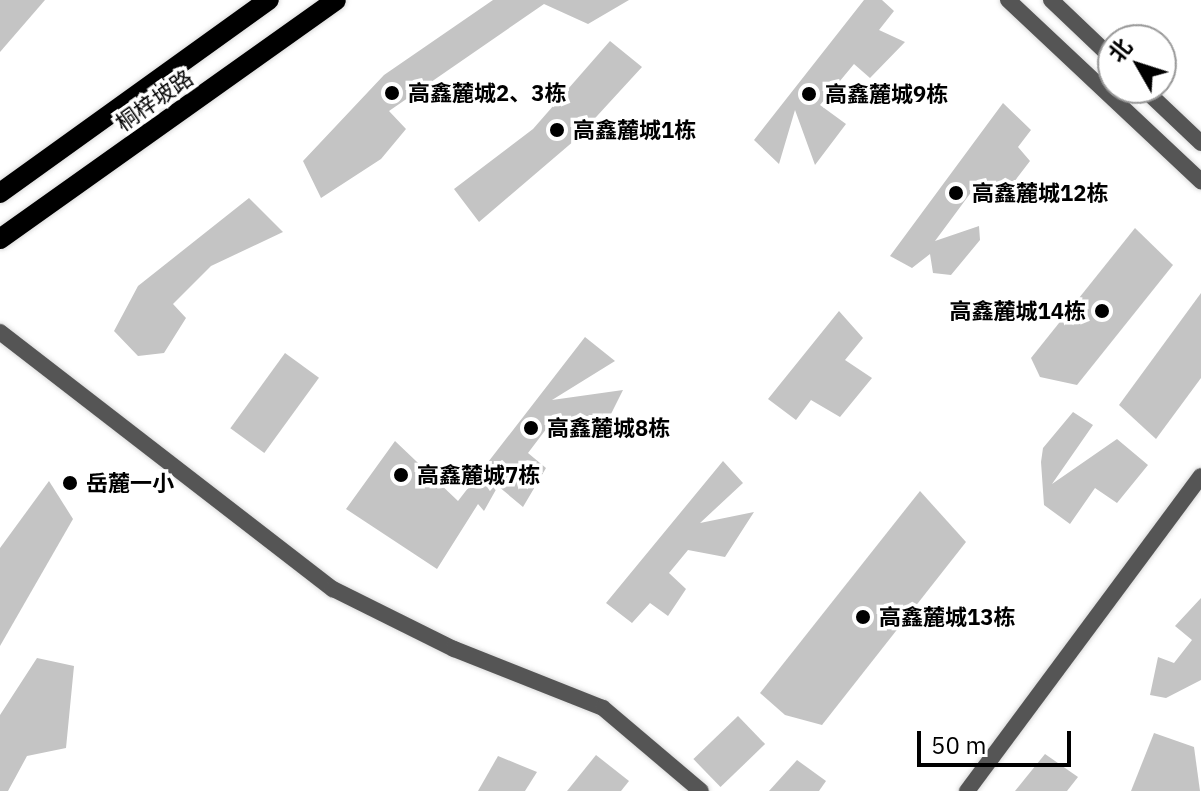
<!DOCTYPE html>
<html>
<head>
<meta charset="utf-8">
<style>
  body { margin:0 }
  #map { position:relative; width:1201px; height:791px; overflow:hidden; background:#fff; font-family:"IBM Plex Sans","Noto Sans SC",sans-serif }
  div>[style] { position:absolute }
  .building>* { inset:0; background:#c4c4c4; transform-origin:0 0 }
  .roads { filter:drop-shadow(0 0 2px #dbdbdb) drop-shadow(0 0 2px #dbdbdb) }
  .minor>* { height:16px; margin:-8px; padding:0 8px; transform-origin:8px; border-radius:8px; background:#555 }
  .tertiary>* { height:16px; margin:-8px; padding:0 8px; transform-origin:8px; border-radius:8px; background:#555 }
  .primary>* { height:20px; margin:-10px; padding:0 10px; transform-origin:10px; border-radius:10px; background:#000 }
  .dots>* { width:22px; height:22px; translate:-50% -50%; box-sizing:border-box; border:4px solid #fff; border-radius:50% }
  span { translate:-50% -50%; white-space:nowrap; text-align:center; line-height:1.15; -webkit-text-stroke:7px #fff; paint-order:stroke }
  .poi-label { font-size:22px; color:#000; font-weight:700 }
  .left { translate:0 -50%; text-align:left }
  .right { translate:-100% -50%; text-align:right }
  .street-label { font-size:22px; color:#000 }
  .north { position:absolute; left:1097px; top:24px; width:80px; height:80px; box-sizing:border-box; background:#fff; border:2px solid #999; border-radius:50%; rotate:309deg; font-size:22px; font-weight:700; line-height:32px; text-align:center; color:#000 }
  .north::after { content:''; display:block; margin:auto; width:28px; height:36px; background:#000; clip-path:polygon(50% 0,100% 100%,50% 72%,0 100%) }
  .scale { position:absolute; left:917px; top:731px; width:154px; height:36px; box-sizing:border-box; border:4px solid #000; border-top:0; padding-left:10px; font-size:24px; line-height:28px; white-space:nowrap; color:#000; -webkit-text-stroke:6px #fff; paint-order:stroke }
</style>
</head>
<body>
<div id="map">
  <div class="building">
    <i style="clip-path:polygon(0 0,45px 0,0 52px)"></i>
    <i style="clip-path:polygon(493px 0,629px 0,588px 24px,544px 4px,389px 111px,406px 129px,381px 159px,321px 198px,303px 161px,384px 75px)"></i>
    <i style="clip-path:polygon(864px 0,882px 0,894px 11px,879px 30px,905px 42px,870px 78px,854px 64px,820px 105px,846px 124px,815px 165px,795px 110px,779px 164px,754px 140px)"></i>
    <i style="clip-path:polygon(610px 41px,642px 67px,575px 140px,479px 222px,454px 189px,533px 129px)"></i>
    <i style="clip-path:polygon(1003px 103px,1031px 130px,1018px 147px,1030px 161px,1001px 199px,978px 183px,935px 241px,979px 226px,980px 240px,951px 275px,933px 273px,930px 254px,912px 268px,890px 256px)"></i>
    <i style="clip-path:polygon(249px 198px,283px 232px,211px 266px,173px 304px,186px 318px,164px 353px,138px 356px,114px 331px,138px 286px)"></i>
    <i style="clip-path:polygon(1135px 228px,1173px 265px,1077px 385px,1040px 377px,1031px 358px)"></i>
    <i style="clip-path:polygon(1201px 293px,1201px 378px,1156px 439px,1119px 405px)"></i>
    <i style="clip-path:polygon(839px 311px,863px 338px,845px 360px,872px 378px,840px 417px,811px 400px,796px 420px,768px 399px)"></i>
    <i style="clip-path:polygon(585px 337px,615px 361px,552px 400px,623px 390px,606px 424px,589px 438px,550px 424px,528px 453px,546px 468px,523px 507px,498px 486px,484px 511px,478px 504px,437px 569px,346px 509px,395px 441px,458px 501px)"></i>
    <i style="left:285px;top:353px;width:42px;height:93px;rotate:36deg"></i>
    <i style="clip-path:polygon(1073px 412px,1093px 425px,1052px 484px,1117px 439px,1148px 465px,1117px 503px,1095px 488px,1070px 524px,1044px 505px,1041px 462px,1043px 448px)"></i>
    <i style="clip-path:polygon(723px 461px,743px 483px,700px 523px,754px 512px,725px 557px,688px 550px,669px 573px,686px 589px,668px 616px,650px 603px,632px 623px,606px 603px)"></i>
    <i style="clip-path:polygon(49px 481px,73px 519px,0 646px,0 548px)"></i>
    <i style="clip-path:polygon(920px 491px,966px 542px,822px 725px,785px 715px,760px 693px)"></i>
    <i style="clip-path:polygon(1201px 598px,1201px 680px,1166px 698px,1150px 695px,1158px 657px,1174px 663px,1192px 640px,1175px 626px)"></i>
    <i style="clip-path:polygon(37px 658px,74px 666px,66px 748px,27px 756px,8px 791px,0 791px,0 715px)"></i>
    <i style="left:738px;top:716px;width:39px;height:62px;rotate:46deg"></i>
    <i style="clip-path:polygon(1154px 733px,1194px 747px,1200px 791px,1131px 791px)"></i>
    <i style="clip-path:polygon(1045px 754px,1078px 777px,1067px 791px,1015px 791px)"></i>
    <i style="clip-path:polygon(596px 755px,629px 781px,621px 791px,567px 791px)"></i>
    <i style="clip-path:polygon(498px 756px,537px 772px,525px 791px,478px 791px)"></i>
    <i style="clip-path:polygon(797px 760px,826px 781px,819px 791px,769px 791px)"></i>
  </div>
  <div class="roads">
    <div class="minor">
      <i style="left:0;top:332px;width:421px;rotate:37.7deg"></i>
      <i style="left:333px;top:589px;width:135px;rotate:26.4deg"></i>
      <i style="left:454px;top:649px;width:160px;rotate:21.6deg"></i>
      <i style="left:603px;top:708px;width:128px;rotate:40.3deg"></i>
      <i style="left:967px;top:791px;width:392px;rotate:-53.4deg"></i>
    </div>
    <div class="tertiary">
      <i style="left:1008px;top:0;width:265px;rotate:43.2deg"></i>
      <i style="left:1051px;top:0;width:86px;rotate:43.6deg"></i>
      <i style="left:1143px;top:88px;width:80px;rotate:43.5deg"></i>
    </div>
    <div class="primary">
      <i style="left:0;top:193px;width:331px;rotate:-35.7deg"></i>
      <i style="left:0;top:239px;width:412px;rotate:-35.4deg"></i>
    </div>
  </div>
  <div class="dots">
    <i style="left:392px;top:93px;background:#000"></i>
    <i style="left:809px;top:94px;background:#000"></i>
    <i style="left:557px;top:130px;background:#000"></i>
    <i style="left:956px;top:193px;background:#000"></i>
    <i style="left:1102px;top:311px;background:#000"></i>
    <i style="left:531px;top:428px;background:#000"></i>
    <i style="left:401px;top:475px;background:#000"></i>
    <i style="left:70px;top:483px;background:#000"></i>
    <i style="left:863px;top:617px;background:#000"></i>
  </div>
  <div class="poi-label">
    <span class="left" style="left:408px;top:93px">高鑫麓城2、3栋</span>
    <span class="left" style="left:825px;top:94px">高鑫麓城9栋</span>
    <span class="left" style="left:573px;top:130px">高鑫麓城1栋</span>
    <span class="left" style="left:972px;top:193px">高鑫麓城12栋</span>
    <span class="right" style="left:1086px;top:311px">高鑫麓城14栋</span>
    <span class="left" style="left:547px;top:428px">高鑫麓城8栋</span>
    <span class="left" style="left:417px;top:475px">高鑫麓城7栋</span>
    <span class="left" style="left:86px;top:483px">岳麓一小</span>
    <span class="left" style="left:879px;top:617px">高鑫麓城13栋</span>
  </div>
  <div class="street-label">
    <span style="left:154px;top:100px;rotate:-35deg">桐梓坡路</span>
  </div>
  <div class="north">北</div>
  <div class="scale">50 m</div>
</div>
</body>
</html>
